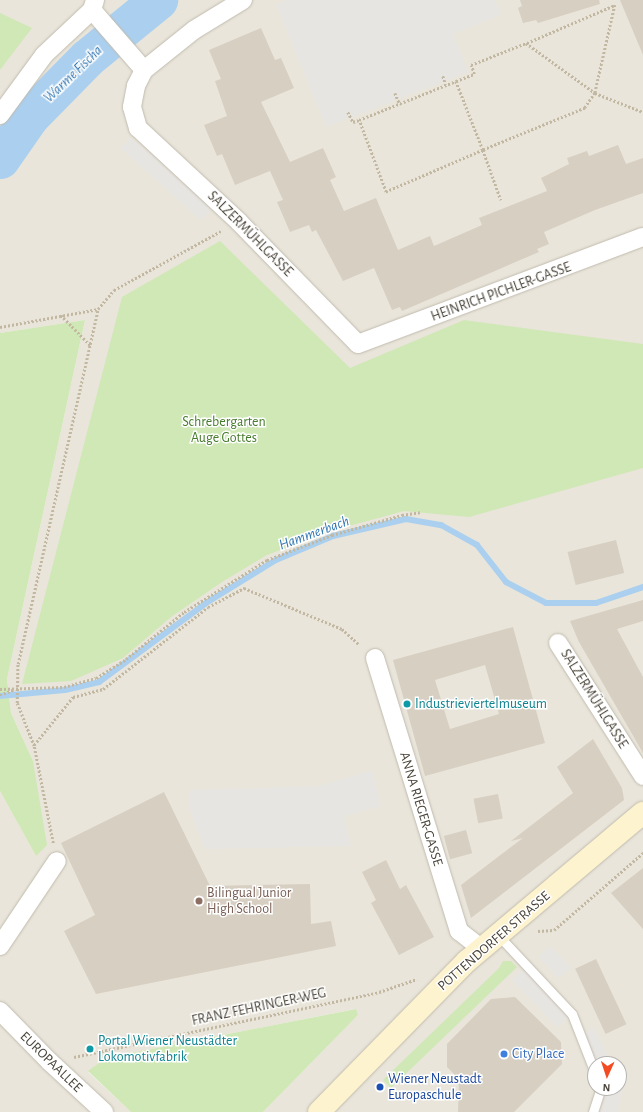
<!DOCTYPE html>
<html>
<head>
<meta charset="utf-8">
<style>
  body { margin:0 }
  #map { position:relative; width:643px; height:1112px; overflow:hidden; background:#f5f3eb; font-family:"Alegreya Sans",sans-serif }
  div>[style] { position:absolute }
  .residential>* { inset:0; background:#e9e5da }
  .green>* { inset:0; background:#cfe8b6 }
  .parking>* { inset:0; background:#e7e5e2; transform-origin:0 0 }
  .stream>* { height:6px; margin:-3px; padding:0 3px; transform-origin:3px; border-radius:3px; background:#abd0ef }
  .river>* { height:39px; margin:-19.5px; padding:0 19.5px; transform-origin:19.5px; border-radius:19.5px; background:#abd0ef }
  .building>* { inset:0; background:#d7cfc1; transform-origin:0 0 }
  .path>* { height:2.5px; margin-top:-1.25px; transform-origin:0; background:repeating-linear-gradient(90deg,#c2b7a0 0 2px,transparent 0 4px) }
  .roads { filter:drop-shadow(0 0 1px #c1bbae) drop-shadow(0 0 1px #c1bbae) }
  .service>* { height:9px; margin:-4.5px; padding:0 4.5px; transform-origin:4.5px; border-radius:4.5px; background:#fff }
  .minor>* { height:18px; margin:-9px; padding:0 9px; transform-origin:9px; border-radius:9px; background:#fff }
  .secondary>* { height:22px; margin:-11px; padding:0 11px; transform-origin:11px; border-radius:11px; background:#fdf3ce }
  .dots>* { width:11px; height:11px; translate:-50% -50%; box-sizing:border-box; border:2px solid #fff; border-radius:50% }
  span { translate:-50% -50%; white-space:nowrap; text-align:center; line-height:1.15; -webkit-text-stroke:3px #fff; paint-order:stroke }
  .street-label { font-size:14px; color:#494439 }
  .park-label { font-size:14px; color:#477b2d }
  .culture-label { font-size:14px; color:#0d838f }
  .left { translate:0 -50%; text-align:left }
  .education-label { font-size:14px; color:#785e54 }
  .shop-label { font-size:14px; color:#366cbe }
  .transit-label { font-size:14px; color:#164399 }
  .water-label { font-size:15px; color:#3478b3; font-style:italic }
  .north { position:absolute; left:587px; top:1056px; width:40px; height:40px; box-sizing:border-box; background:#fff; border:1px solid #b6b4b0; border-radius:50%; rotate:183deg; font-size:11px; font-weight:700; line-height:16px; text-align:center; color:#494439 }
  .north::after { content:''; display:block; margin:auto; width:14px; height:18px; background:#f34c24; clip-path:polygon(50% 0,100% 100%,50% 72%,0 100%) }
</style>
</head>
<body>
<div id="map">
  <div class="residential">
    <i style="clip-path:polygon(evenodd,0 0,643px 0,643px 1112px,263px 1112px,358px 1015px,355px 1009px,106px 1058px,88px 1072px,131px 1112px,0 1112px,0 791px,36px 856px,33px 761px,11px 713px,7px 679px,85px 320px,0 333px,0 0,595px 1064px,619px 1064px,619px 1088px,595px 1088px,595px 1064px)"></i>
  </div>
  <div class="green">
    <i style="clip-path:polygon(0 13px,32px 28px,0 70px)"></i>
    <i style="clip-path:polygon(220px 241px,350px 368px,464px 320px,643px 344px,643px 468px,469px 517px,404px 511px,334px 530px,267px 555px,222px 582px,171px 617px,123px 658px,71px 681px,22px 684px,122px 297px)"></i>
    <i style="clip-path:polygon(85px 320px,7px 679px,11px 713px,33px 761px,47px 845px,36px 856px,0 791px,0 333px)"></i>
    <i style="clip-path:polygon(503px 961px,511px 961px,517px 967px,391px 1088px,383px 1080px,499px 968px)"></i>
    <i style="clip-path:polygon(356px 1009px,358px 1015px,263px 1112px,131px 1112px,88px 1071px,106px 1058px)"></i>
  </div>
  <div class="parking">
    <i style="clip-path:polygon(286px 0,495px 0,501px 15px,453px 34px,468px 72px,326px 127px,276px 4px)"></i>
    <i style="left:131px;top:137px;width:108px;height:15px;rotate:42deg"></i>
    <i style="clip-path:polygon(372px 770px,381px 806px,344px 816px,351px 846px,205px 849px,189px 808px,189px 790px,319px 786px)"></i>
    <i style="left:550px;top:946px;width:30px;height:16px;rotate:46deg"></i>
    <i style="left:524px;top:968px;width:66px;height:17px;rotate:46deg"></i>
    <i style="clip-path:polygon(594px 1028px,612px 1064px,595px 1064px,582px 1035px)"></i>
    <i style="clip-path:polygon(619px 1077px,623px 1084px,617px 1112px,599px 1112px,603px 1108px,604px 1088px,619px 1088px)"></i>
  </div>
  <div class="stream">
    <i style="left:0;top:696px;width:65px;rotate:-5.3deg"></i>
    <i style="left:65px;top:690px;width:35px;rotate:-13deg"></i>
    <i style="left:99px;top:682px;width:133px;rotate:-36.4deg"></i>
    <i style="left:206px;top:603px;width:82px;rotate:-31.6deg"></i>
    <i style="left:276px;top:560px;width:62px;rotate:-22.8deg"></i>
    <i style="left:333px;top:536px;width:75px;rotate:-13.1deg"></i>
    <i style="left:406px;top:519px;width:36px;rotate:10deg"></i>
    <i style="left:441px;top:525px;width:41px;rotate:29.1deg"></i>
    <i style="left:477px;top:545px;width:47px;rotate:51.9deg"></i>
    <i style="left:506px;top:582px;width:45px;rotate:27.7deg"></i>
    <i style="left:546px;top:603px;width:50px"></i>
    <i style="left:596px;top:603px;width:50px;rotate:-18.8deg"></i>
  </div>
  <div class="river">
    <i style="left:0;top:159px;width:52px;rotate:-55.1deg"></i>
    <i style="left:30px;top:116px;width:81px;rotate:-45.5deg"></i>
    <i style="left:87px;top:58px;width:92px;rotate:-39.2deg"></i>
  </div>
  <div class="building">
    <i style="clip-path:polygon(520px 0,599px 0,600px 4px,538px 23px,536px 20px,523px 23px,518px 8px,522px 6px)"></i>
    <i style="clip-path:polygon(620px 0,643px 0,643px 55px)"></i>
    <i style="clip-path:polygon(261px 28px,275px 60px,281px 58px,294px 88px,261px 102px,290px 162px,323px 148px,336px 177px,330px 180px,344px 211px,376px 198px,398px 250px,430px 236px,434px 246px,482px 225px,479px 218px,547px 191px,541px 178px,569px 164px,567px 158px,587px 151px,589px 156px,618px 145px,626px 164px,643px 158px,643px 193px,595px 210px,544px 232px,549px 244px,537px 249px,539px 252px,402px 311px,400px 307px,392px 310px,374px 268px,343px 281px,316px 230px,312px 232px,309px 225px,290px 232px,277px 202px,283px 200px,270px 171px,235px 185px,222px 154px,217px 156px,204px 125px,227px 116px,215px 81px,221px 79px,209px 50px)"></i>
    <i style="left:616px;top:540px;width:34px;height:50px;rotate:76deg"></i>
    <i style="clip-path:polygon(643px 600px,643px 621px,617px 629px,643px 677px,643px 753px,579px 642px,570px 621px)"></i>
    <i style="clip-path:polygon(evenodd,513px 627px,545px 743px,425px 776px,393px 660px,513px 627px,485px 665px,499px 714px,450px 729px,435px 680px,485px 665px)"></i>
    <i style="clip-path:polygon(593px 739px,622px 788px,624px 800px,471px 918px,461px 885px,523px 838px,511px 841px,573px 793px,557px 767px)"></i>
    <i style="clip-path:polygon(164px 792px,210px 886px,310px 884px,311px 924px,331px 921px,336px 946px,96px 994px,64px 931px,95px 915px,61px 843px)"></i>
    <i style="left:498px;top:794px;width:25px;height:25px;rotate:79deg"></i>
    <i style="left:466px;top:830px;width:24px;height:23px;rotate:75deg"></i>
    <i style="clip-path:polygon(386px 860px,400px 889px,406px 885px,434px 937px,399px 955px,371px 903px,376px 900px,362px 872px)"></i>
    <i style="clip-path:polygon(643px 868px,643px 929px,611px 893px)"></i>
    <i style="left:596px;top:959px;width:72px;height:23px;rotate:65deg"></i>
    <i style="clip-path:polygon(515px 997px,561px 1042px,562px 1064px,514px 1112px,458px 1112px,459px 1079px,447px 1067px,447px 1044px,491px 999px)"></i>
  </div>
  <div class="path">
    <i style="left:527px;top:43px;width:96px;rotate:-23.4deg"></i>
    <i style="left:615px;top:5px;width:90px;rotate:102.8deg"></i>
    <i style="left:595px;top:93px;width:52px;rotate:21.6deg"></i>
    <i style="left:443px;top:76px;width:9px;rotate:72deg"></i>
    <i style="left:456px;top:81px;width:74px;rotate:68.6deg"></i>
    <i style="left:483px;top:150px;width:106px;rotate:156.6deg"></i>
    <i style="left:386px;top:192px;width:77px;rotate:-110.6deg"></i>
    <i style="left:359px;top:120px;width:105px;rotate:-21.9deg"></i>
    <i style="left:456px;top:81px;width:19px;rotate:-21deg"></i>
    <i style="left:474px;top:74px;width:9px;rotate:-108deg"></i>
    <i style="left:471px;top:65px;width:59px;rotate:-21.8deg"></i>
    <i style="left:526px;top:43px;width:85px;rotate:35.9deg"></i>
    <i style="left:595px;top:93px;width:18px;rotate:124deg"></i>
    <i style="left:585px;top:108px;width:110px;rotate:157.6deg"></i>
    <i style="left:483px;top:150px;width:53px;rotate:70.2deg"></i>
    <i style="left:395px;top:93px;width:12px;rotate:66deg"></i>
    <i style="left:348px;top:112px;width:11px;rotate:63deg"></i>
    <i style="left:353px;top:122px;width:6px;rotate:-18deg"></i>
    <i style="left:61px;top:315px;width:43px;rotate:45.9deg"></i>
    <i style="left:0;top:327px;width:100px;rotate:-10.4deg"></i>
    <i style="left:98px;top:309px;width:25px;rotate:-50deg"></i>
    <i style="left:114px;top:290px;width:122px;rotate:-28.9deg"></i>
    <i style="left:0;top:689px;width:64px;rotate:-1.8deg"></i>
    <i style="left:64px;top:687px;width:33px;rotate:-16deg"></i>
    <i style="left:96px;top:678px;width:36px;rotate:-32deg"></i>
    <i style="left:126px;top:659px;width:75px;rotate:-39deg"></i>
    <i style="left:184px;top:612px;width:98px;rotate:-32.1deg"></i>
    <i style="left:267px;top:560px;width:70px;rotate:-21deg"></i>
    <i style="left:332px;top:535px;width:73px;rotate:-15.9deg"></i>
    <i style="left:402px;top:515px;width:18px;rotate:-9deg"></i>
    <i style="left:0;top:695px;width:16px;rotate:-22deg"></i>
    <i style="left:34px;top:745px;width:62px;rotate:-50.9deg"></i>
    <i style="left:73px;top:697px;width:31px;rotate:-15deg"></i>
    <i style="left:103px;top:689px;width:133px;rotate:-38deg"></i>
    <i style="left:208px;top:607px;width:41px;rotate:-27.8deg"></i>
    <i style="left:244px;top:588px;width:106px;rotate:22.7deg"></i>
    <i style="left:342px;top:629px;width:24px;rotate:42deg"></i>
    <i style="left:53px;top:843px;width:99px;rotate:-101.1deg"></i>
    <i style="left:34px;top:746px;width:46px;rotate:-111.6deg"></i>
    <i style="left:17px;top:703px;width:39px;rotate:-89deg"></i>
    <i style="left:18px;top:664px;width:364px;rotate:-77.3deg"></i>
    <i style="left:538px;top:931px;width:16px;rotate:-4deg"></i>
    <i style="left:554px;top:930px;width:118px;rotate:-40.9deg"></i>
    <i style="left:74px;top:1057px;width:312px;rotate:-12deg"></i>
    <i style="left:379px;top:992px;width:40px;rotate:-18.9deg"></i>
  </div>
  <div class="roads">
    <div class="service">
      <i style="left:498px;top:935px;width:108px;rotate:46.9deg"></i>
      <i style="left:572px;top:1014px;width:63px;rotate:68.7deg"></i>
      <i style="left:593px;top:1112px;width:25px;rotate:-72deg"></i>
    </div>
    <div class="minor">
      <i style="left:243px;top:0;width:57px;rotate:148.5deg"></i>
      <i style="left:194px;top:30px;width:64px;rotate:141.3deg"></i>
      <i style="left:144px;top:70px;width:18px;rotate:117deg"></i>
      <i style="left:136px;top:86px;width:21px;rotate:101deg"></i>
      <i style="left:132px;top:107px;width:22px;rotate:74deg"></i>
      <i style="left:138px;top:128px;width:138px;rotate:42.9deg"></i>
      <i style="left:239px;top:222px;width:170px;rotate:45.7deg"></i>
      <i style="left:358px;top:344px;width:304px;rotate:-20.6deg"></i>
      <i style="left:92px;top:10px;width:79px;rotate:49.1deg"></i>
      <i style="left:0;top:115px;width:74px;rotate:-53.7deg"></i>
      <i style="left:44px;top:55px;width:66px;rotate:-43.2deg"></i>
      <i style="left:92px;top:10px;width:10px;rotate:-73deg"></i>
      <i style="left:558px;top:643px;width:158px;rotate:57.4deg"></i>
      <i style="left:375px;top:658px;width:286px;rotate:72.9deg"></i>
      <i style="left:459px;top:931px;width:29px;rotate:38deg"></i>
      <i style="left:0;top:946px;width:102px;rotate:-56.2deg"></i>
      <i style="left:0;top:1011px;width:71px;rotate:45.6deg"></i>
      <i style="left:50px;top:1062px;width:74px;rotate:42.8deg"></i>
    </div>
    <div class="secondary">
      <i style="left:319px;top:1112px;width:211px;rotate:-45.6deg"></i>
      <i style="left:467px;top:961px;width:230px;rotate:-40.1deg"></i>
    </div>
  </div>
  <div class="dots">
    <i style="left:407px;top:704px;background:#0f9aa8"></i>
    <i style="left:199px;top:901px;background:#8d6e63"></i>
    <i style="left:90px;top:1049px;background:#0f9aa8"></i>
    <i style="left:504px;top:1054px;background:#3f7fe0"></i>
    <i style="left:380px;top:1087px;background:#1a4fb4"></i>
  </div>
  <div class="street-label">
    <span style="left:250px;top:234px;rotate:45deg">SALZERMÜHLGASSE</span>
    <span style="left:501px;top:292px;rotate:-20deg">HEINRICH PICHLER-GASSE</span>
    <span style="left:594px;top:699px;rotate:58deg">SALZERMÜHLGASSE</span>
    <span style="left:421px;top:809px;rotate:73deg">ANNA RIEGER-GASSE</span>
    <span style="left:494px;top:941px;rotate:-41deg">POTTENDORFER STRASSE</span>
    <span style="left:259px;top:1007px;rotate:-12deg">FRANZ FEHRINGER-WEG</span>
    <span style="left:51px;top:1062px;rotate:44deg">EUROPAALLEE</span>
  </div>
  <div class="park-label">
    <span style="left:224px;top:430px">Schrebergarten<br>Auge Gottes</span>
  </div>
  <div class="culture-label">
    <span class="left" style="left:415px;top:704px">Industrieviertelmuseum</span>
    <span class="left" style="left:98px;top:1049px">Portal Wiener Neustädter<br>Lokomotivfabrik</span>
  </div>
  <div class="education-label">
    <span class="left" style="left:207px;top:901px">Bilingual Junior<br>High School</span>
  </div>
  <div class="shop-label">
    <span class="left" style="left:512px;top:1054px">City Place</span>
  </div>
  <div class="transit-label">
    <span class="left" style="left:388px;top:1087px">Wiener Neustadt<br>Europaschule</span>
  </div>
  <div class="water-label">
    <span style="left:73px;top:74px;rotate:-44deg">Warme Fischa</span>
    <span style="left:314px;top:533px;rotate:-20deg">Hammerbach</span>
  </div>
  <div class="north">N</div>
</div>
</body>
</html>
